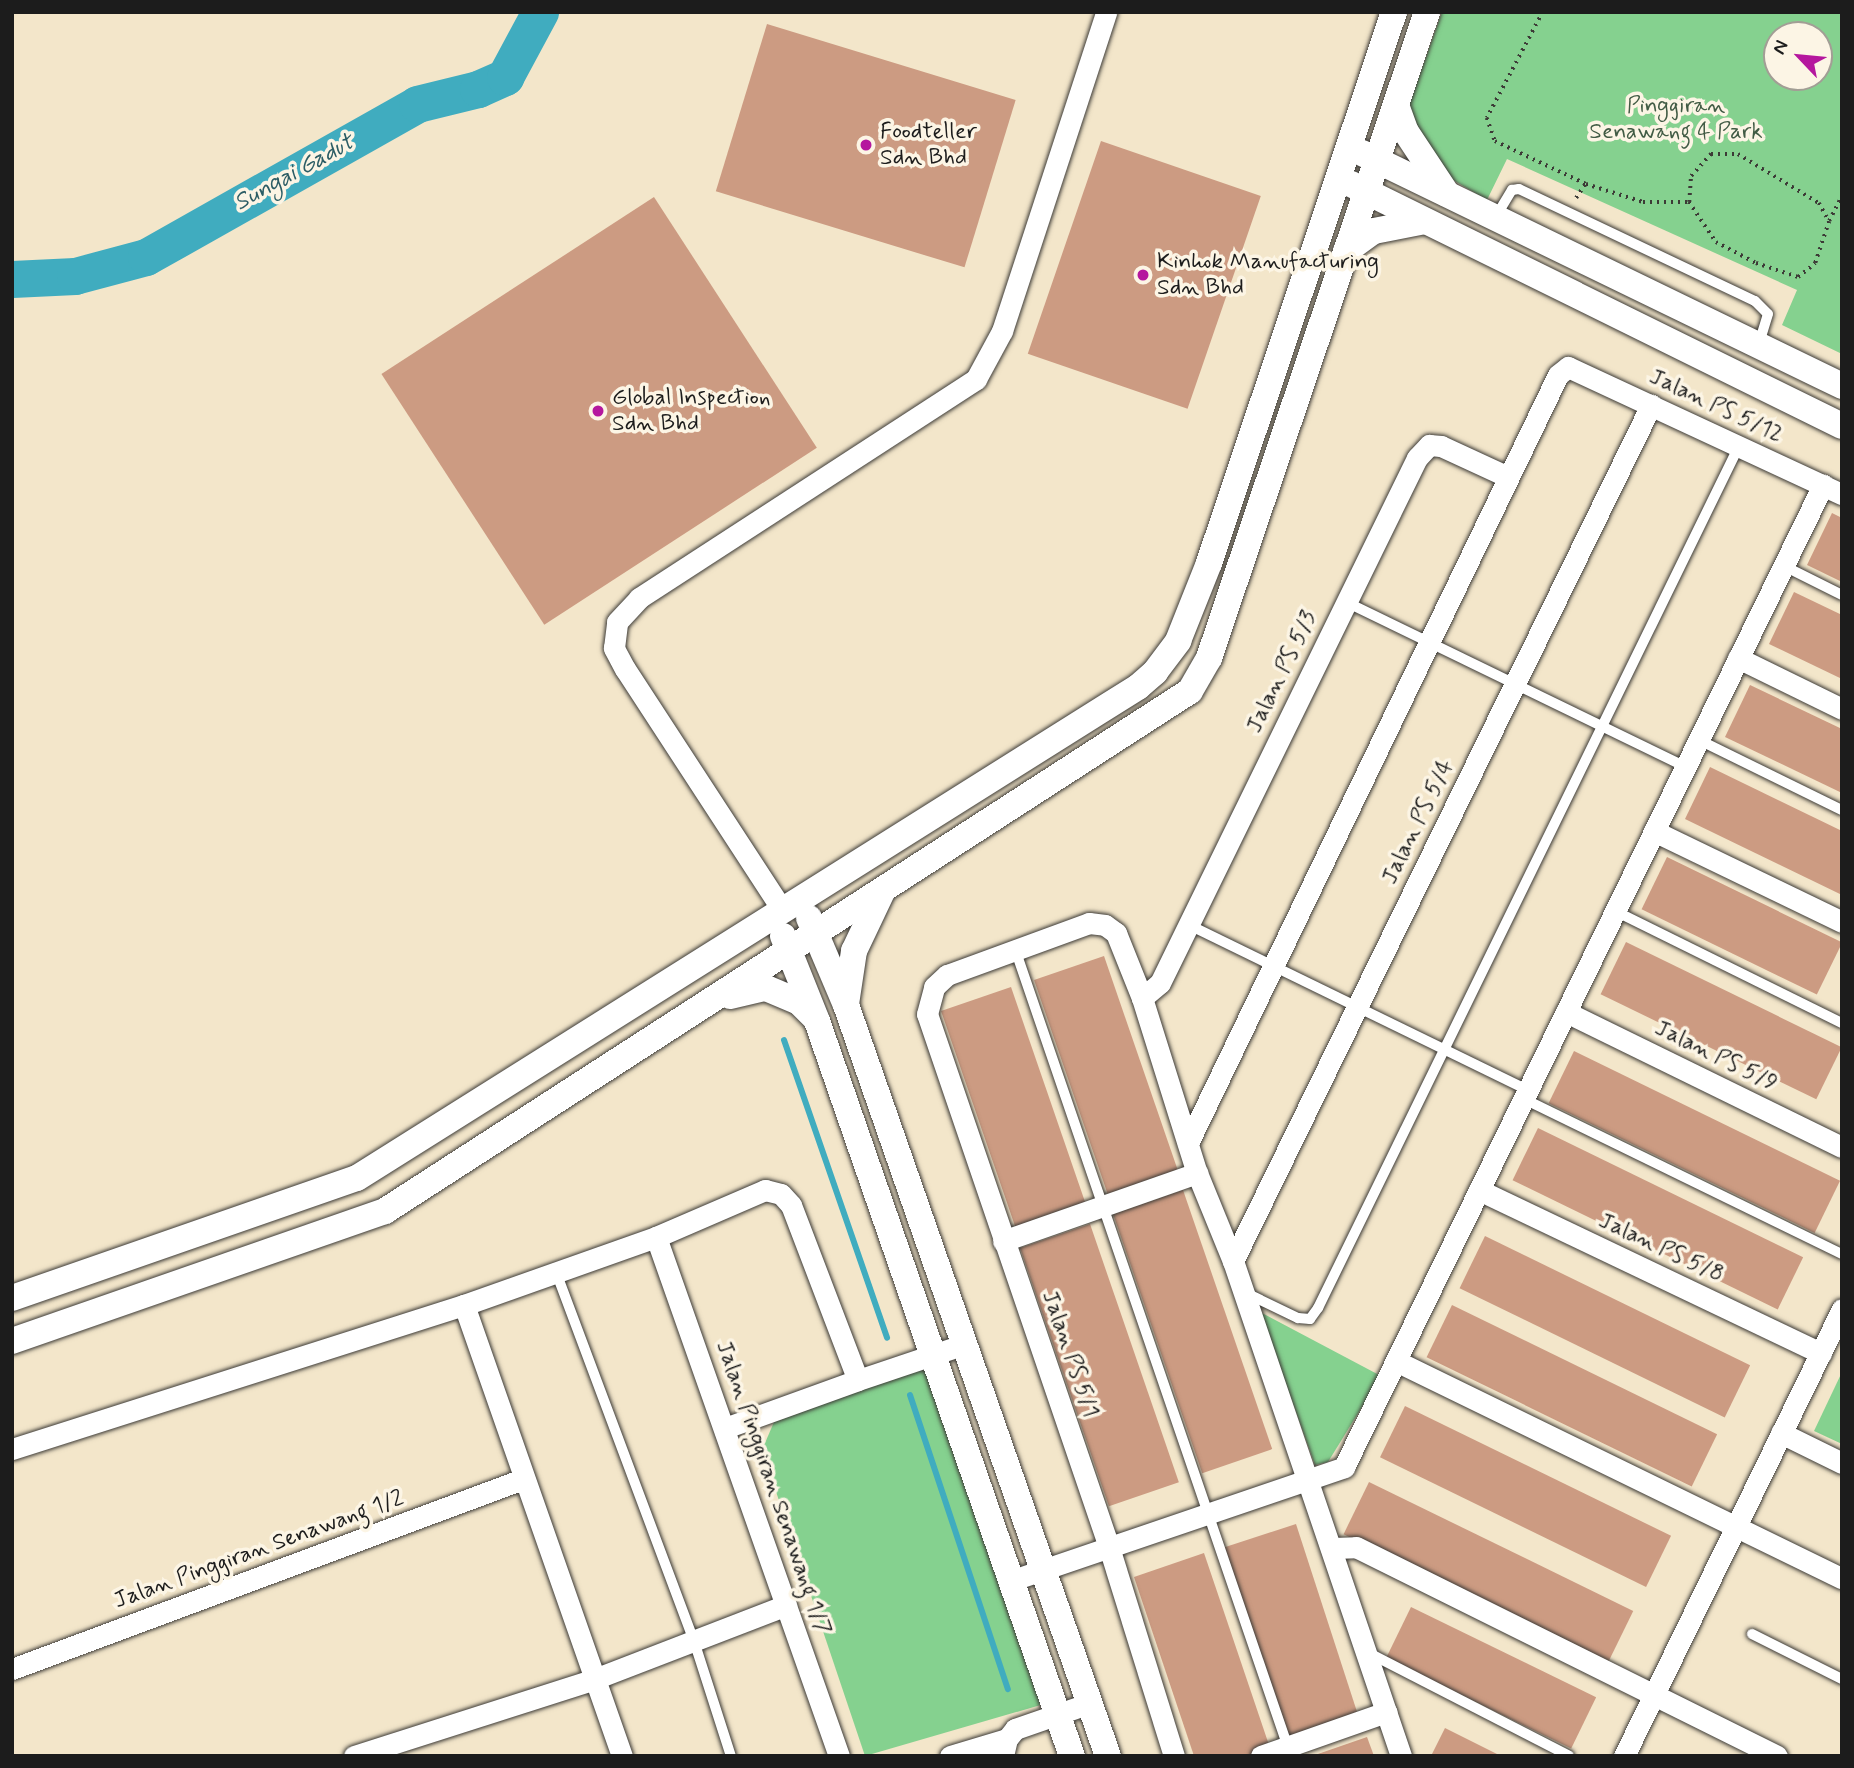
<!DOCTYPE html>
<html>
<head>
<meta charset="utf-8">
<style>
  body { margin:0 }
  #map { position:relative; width:1854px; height:1768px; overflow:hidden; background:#f3e6ca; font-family:Mynerve,sans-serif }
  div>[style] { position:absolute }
  .green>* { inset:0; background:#85d18f }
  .stream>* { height:6px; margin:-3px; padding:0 3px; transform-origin:3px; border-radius:3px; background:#40acbf }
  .river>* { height:37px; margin:-18.5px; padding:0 18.5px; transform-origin:18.5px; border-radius:18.5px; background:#40acbf }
  .building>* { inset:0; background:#cc9b82; transform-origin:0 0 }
  .path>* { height:3.5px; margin-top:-1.75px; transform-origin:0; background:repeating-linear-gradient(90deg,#3c3a36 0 2px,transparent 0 7px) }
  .roads { filter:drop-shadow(0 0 2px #3c3a36) drop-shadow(0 0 2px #3c3a36) }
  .service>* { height:10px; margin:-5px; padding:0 5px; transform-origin:5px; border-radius:5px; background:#fff }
  .minor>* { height:21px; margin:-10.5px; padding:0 10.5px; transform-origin:10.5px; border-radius:10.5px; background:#fff }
  .tertiary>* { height:26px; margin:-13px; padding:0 13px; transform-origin:13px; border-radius:13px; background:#fff }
  .dots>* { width:19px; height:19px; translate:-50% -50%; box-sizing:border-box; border:4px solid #fcf5e5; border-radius:50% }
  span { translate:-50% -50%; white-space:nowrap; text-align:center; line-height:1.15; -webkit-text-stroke:7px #fcf5e5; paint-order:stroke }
  .park-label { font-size:23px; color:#415b44 }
  .poi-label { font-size:23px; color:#1c1c1c }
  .left { translate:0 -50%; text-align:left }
  .street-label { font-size:23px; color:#1c1c1c }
  .water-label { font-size:24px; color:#2c5d65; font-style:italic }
  .frame { position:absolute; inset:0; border:14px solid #1c1c1c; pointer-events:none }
  .north { position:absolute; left:1763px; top:21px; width:70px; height:70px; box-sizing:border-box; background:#fcf5e5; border:2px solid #a29e95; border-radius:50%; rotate:296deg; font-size:19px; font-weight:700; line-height:28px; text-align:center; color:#1c1c1c }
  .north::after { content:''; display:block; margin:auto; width:24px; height:32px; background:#b5179e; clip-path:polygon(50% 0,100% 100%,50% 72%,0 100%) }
</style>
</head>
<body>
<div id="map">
  <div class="green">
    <i style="clip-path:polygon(evenodd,1442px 12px,1842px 12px,1842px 354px,1782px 325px,1797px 290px,1507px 159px,1487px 200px,1453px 180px,1413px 125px,1409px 105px,1442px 12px,1777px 35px,1819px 35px,1819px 77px,1777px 77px,1777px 35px)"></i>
    <i style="clip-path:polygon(1260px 1312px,1381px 1376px,1328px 1462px,1315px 1465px)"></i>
    <i style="clip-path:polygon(928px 1366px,1044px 1704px,865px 1756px,762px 1450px,774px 1422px)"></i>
    <i style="clip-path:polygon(1842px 1372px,1842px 1444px,1814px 1431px)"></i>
  </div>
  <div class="stream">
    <i style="left:784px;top:1040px;width:315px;rotate:70.9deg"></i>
    <i style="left:910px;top:1395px;width:310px;rotate:71.6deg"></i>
  </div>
  <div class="river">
    <i style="left:12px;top:279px;width:63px;rotate:-2.7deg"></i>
    <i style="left:75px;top:276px;width:73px;rotate:-15deg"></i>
    <i style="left:146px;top:257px;width:311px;rotate:-29.4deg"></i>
    <i style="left:417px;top:104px;width:63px;rotate:-13.8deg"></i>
    <i style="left:478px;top:89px;width:30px;rotate:-24deg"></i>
    <i style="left:505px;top:77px;width:74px;rotate:-61.7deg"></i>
  </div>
  <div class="building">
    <i style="left:767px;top:24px;width:260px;height:175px;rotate:17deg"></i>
    <i style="left:1101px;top:141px;width:169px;height:225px;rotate:19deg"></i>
    <i style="left:654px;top:197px;width:299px;height:325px;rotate:57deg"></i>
    <i style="clip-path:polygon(1832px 513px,1842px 518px,1842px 582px,1807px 565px)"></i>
    <i style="clip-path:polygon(1794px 592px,1842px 615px,1842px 679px,1769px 644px)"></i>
    <i style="clip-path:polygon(1750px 685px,1842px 729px,1842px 793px,1725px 737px)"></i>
    <i style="clip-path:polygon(1710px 767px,1842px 831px,1842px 895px,1685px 819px)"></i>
    <i style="left:1667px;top:857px;width:195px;height:58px;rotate:26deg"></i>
    <i style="left:1626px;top:942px;width:240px;height:58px;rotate:26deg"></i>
    <i style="left:1104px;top:956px;width:228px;height:74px;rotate:71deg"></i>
    <i style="left:1011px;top:987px;width:228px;height:74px;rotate:71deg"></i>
    <i style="left:1574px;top:1051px;width:296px;height:58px;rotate:26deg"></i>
    <i style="left:1538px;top:1128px;width:295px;height:58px;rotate:26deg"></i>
    <i style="left:1183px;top:1190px;width:274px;height:74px;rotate:71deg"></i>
    <i style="left:1090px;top:1224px;width:273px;height:74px;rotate:71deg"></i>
    <i style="left:1485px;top:1236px;width:295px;height:58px;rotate:26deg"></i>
    <i style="left:1452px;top:1305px;width:295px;height:58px;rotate:26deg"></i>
    <i style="left:1405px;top:1406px;width:296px;height:57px;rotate:26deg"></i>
    <i style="left:1369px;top:1482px;width:294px;height:58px;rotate:26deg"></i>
    <i style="left:1296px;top:1524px;width:206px;height:75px;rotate:72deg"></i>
    <i style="clip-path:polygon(1204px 1553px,1270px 1748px,1247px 1756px,1194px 1756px,1134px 1577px)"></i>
    <i style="left:1411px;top:1607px;width:206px;height:57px;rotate:26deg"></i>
    <i style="clip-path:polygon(1445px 1728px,1501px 1756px,1431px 1756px)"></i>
    <i style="clip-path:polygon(1367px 1737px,1374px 1756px,1315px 1756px,1315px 1755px)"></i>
  </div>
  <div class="path">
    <i style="left:1543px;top:12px;width:120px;rotate:117.8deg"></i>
    <i style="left:1487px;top:118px;width:24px;rotate:71deg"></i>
    <i style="left:1495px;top:141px;width:101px;rotate:25.3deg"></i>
    <i style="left:1586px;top:184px;width:60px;rotate:17.5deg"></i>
    <i style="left:1643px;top:202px;width:46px"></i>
    <i style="left:1689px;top:202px;width:26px;rotate:-86deg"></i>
    <i style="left:1691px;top:176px;width:30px;rotate:-48deg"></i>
    <i style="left:1711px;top:154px;width:27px"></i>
    <i style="left:1738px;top:154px;width:95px;rotate:31.2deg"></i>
    <i style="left:1819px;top:203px;width:21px;rotate:61deg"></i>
    <i style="left:1829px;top:221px;width:29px;rotate:-63deg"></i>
    <i style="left:1576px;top:198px;width:17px;rotate:-57deg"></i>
    <i style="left:1689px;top:202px;width:48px;rotate:56deg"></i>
    <i style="left:1716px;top:242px;width:45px;rotate:27.7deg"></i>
    <i style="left:1756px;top:263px;width:44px;rotate:18.4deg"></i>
    <i style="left:1798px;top:277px;width:22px;rotate:-39deg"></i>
    <i style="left:1815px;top:263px;width:44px;rotate:-71.6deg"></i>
  </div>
  <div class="roads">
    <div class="service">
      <i style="left:1495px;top:218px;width:33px;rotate:-59deg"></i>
      <i style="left:1512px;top:190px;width:7px;rotate:-8deg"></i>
      <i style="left:1519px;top:189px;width:261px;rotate:25.4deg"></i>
      <i style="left:1755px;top:301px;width:18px;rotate:45deg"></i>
      <i style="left:1768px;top:314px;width:34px;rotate:107deg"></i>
      <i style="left:1784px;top:566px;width:65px;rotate:26.6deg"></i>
      <i style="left:1346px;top:602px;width:378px;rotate:25.9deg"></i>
      <i style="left:1699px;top:740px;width:159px;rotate:26.1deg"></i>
      <i style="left:1615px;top:911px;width:253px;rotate:26.3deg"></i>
      <i style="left:1187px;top:924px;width:379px;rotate:26deg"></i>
      <i style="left:1015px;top:949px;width:847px;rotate:71.12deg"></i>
      <i style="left:1524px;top:1099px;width:354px;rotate:26deg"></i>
      <i style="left:556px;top:1272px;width:394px;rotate:69.5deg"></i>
      <i style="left:694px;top:1641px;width:121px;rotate:72.2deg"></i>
      <i style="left:1246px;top:1293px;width:58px;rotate:25.7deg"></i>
      <i style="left:1298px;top:1318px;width:12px;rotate:5deg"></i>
      <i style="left:1310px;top:1319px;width:14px;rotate:-54deg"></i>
      <i style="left:1318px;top:1308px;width:959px;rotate:-63.97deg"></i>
      <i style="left:1752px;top:1634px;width:101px;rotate:26.6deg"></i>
      <i style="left:1367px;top:1652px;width:227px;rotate:27.2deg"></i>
    </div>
    <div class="minor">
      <i style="left:1738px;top:658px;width:116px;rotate:26.1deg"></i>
      <i style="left:1654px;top:831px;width:209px;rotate:25.8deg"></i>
      <i style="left:783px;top:911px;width:289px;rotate:-123.1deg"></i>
      <i style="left:625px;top:669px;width:24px;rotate:-118deg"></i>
      <i style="left:614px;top:648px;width:26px;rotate:-83deg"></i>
      <i style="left:617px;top:622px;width:33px;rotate:-47deg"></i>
      <i style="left:639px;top:598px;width:402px;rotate:-33deg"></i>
      <i style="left:976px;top:379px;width:55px;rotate:-61.6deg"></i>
      <i style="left:1002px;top:331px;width:336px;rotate:-71.9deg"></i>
      <i style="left:1142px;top:998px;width:23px;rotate:-40deg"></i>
      <i style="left:1160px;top:983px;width:585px;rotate:-63.92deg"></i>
      <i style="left:1417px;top:458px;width:18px;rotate:-47deg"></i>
      <i style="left:1429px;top:445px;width:12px;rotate:5deg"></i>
      <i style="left:1441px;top:446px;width:74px;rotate:24.8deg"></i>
      <i style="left:1566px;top:1012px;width:307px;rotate:26.1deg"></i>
      <i style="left:1188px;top:1143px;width:852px;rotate:-64.28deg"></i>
      <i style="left:1558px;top:375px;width:13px;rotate:-39deg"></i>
      <i style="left:1568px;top:367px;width:302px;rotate:24.9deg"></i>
      <i style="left:1479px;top:1190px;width:379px;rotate:25.5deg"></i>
      <i style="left:656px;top:1237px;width:550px;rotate:70.58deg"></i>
      <i style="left:1003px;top:1241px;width:206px;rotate:-19.3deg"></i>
      <i style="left:1233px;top:1261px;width:953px;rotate:-63.97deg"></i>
      <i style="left:464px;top:1305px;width:478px;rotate:70.7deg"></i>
      <i style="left:1396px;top:1361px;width:496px;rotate:26deg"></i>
      <i style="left:858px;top:1380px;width:113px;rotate:-18.6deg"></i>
      <i style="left:1781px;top:1433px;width:68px;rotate:26.2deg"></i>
      <i style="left:12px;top:1449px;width:474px;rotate:-17.7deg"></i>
      <i style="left:464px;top:1305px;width:204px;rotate:-19.5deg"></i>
      <i style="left:656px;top:1237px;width:119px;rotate:-23.3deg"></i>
      <i style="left:765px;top:1190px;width:16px;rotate:14deg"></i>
      <i style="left:781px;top:1194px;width:15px;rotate:48deg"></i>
      <i style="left:791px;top:1205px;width:187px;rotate:69.1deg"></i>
      <i style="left:858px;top:1380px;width:141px;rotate:160.2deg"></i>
      <i style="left:1333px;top:1548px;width:23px;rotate:-2deg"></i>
      <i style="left:1356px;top:1547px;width:470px;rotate:26.4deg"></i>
      <i style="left:1013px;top:1580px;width:350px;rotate:-18.8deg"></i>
      <i style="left:1344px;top:1467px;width:1093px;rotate:-64deg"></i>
      <i style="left:12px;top:1669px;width:545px;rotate:-20.4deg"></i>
      <i style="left:354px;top:1756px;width:250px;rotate:-17.7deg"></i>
      <i style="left:592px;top:1680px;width:208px;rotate:-21.1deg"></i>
      <i style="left:950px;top:1756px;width:59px;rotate:-16.6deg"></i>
      <i style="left:1003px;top:1756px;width:17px;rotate:-77deg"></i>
      <i style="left:1007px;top:1739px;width:13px;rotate:-51deg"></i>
      <i style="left:1015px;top:1729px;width:79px;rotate:-19.1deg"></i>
      <i style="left:1174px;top:1756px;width:219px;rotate:-107.3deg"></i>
      <i style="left:1109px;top:1547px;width:563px;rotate:-108.85deg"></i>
      <i style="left:927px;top:1014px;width:28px;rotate:-75deg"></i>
      <i style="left:934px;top:987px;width:18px;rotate:-43deg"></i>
      <i style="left:947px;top:975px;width:151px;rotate:-20.1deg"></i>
      <i style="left:1089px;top:923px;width:16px;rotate:7deg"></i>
      <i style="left:1105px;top:925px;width:14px;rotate:36deg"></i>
      <i style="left:1116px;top:933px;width:70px;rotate:68.2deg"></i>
      <i style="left:1142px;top:998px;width:183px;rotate:72.6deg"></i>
      <i style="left:1197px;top:1173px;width:95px;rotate:67.8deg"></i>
      <i style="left:1233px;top:1261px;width:523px;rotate:71.25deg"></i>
      <i style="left:1261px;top:1756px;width:133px;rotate:-19.4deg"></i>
      <i style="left:1624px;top:1756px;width:497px;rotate:-64deg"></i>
    </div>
    <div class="tertiary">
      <i style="left:1396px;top:105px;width:29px;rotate:70deg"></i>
      <i style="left:1406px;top:132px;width:74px;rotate:56.5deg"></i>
      <i style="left:1362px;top:153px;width:534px;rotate:25.89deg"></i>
      <i style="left:1351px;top:184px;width:547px;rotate:26.24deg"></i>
      <i style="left:1346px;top:251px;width:34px;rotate:-36deg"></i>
      <i style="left:1374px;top:231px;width:52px;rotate:-11.1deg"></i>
      <i style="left:809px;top:918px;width:95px;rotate:67deg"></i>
      <i style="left:846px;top:1005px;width:795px;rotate:70.77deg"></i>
      <i style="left:783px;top:936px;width:92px;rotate:68.2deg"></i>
      <i style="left:817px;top:1021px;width:778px;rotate:70.87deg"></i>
      <i style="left:730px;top:996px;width:37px;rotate:-13deg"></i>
      <i style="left:766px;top:988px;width:36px;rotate:23deg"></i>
      <i style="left:799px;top:1002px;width:21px;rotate:45deg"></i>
      <i style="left:846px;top:1004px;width:54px;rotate:-81.4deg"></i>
      <i style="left:854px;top:951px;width:65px;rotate:-64.6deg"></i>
      <i style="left:12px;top:1298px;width:365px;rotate:-19.2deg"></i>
      <i style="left:357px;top:1178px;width:923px;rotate:-32.16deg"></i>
      <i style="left:1138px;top:687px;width:23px;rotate:-41deg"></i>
      <i style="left:1155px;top:672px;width:39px;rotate:-53deg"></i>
      <i style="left:1178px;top:641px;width:84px;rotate:-68.3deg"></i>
      <i style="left:1209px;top:563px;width:581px;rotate:-71.44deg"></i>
      <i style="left:12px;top:1341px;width:395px;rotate:-19.2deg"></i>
      <i style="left:385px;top:1211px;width:958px;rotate:-32.86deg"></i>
      <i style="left:1190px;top:691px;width:38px;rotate:-60deg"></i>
      <i style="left:1209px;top:658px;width:682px;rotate:-71.35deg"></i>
    </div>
  </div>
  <div class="dots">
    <i style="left:866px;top:145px;background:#b5179e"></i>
    <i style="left:1143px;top:275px;background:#b5179e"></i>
    <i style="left:598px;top:411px;background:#b5179e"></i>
  </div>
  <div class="park-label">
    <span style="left:1676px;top:119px">Pinggiran<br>Senawang 4 Park</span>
  </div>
  <div class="poi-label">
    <span class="left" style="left:880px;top:145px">Foodteller<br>Sdn Bhd</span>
    <span class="left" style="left:1157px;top:275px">Kinhok Manufacturing<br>Sdn Bhd</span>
    <span class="left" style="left:612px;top:411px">Global Inspection<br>Sdn Bhd</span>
  </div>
  <div class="street-label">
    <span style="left:1716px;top:406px;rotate:25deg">Jalan PS 5/12</span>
    <span style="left:1282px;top:672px;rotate:-64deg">Jalan PS 5/3</span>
    <span style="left:1418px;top:822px;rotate:-64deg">Jalan PS 5/4</span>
    <span style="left:1716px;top:1056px;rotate:26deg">Jalan PS 5/9</span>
    <span style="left:1661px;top:1248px;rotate:25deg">Jalan PS 5/8</span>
    <span style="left:1070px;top:1354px;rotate:71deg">Jalan PS 5/1</span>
    <span style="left:773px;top:1488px;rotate:71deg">Jalan Pinggiran Senawang 1/7</span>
    <span style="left:259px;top:1550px;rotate:-20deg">Jalan Pinggiran Senawang 1/2</span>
  </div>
  <div class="water-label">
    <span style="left:294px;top:173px;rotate:-29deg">Sungai Gadut</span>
  </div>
  <div class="frame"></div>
  <div class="north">N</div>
</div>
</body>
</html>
